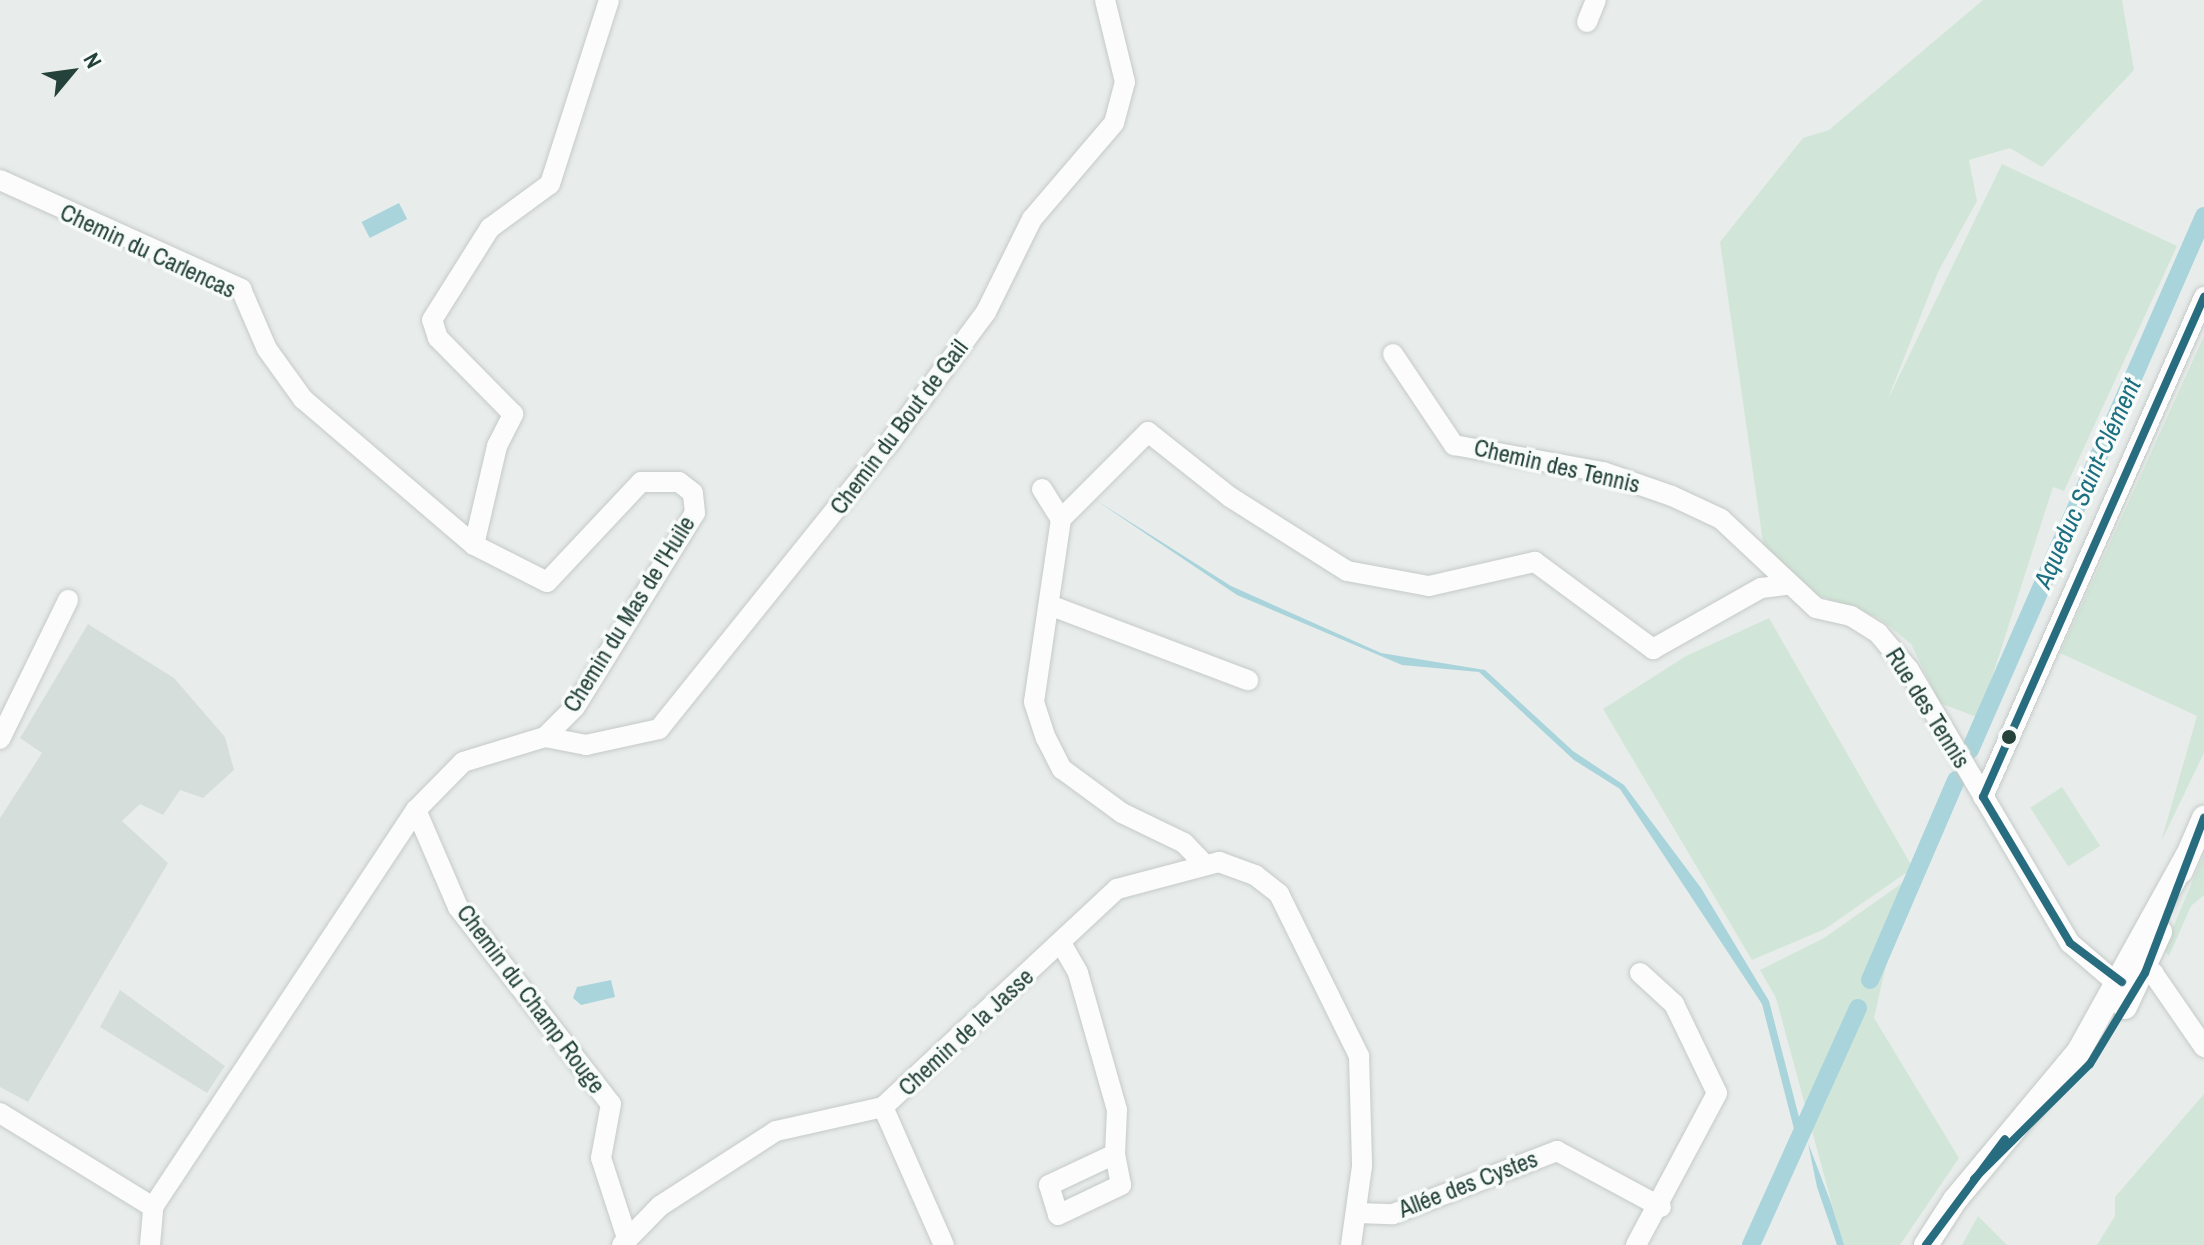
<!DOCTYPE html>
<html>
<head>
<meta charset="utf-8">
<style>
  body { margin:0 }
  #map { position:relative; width:2204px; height:1245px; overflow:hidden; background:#e8edeb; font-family:"Archivo Narrow",sans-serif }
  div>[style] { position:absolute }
  .built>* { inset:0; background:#d6dedb }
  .green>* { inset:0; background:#d1e6d8; transform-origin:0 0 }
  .water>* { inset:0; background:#a9d4db; transform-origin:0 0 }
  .canal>* { height:18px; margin:-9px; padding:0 9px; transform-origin:9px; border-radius:9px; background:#a9d4db }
  .roads { filter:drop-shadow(0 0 2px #c5cac8) drop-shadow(0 0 2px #c5cac8) }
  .minor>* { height:20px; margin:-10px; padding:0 10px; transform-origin:10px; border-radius:10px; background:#fcfcfc }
  .tertiary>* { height:24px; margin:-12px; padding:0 12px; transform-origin:12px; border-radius:12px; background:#fcfcfc }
  .bus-1>* { height:8px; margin:-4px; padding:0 4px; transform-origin:4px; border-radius:4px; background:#286c80 }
  .dots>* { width:22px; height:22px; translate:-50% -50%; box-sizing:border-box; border:4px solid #f7fbf9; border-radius:50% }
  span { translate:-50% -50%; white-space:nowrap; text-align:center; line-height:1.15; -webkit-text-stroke:7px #f7fbf9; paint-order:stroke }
  .street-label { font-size:24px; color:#24423a }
  .water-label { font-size:26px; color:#1c6f80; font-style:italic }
  .north { position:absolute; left:32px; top:32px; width:80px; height:80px; -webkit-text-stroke:6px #f7fbf9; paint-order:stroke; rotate:61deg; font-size:22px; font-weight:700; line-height:32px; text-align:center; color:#24423a }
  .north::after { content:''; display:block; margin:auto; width:28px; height:36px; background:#24423a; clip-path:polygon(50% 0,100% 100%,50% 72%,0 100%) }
</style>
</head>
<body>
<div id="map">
  <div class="built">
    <i style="clip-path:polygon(88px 624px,174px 678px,225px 737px,234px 770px,203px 798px,180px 790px,163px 815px,140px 804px,122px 821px,168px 863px,28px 1102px,0 1087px,0 818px,42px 753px,20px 738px)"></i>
    <i style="clip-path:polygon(120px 990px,225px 1066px,207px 1093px,100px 1027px)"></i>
  </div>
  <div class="green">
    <i style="clip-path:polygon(1983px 0,2122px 0,2134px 70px,2042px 167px,2010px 148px,1969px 160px,1977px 201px,1938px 272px,1887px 401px,2002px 164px,2177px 246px,2064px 491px,2053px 487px,1979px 718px,1940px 703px,1911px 644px,1879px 618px,1815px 594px,1764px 549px,1720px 242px,1803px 138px,1829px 130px)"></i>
    <i style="clip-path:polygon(2204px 336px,2204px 753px,2161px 842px,2197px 716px,2060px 653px)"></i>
    <i style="clip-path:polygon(1769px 618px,1913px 868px,1825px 929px,1752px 960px,1603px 709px,1686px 656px)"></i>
    <i style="left:2062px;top:787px;width:70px;height:38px;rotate:57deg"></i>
    <i style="clip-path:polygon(2204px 854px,2204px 895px,2191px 906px,2169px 956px,2164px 949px)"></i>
    <i style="clip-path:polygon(1905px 881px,1874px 1018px,1959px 1158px,1900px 1245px,1843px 1245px,1776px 998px,1760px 970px,1824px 938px)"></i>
    <i style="clip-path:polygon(2204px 1094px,2204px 1245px,2097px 1245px,2115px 1216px,2115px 1197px)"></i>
    <i style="clip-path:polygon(1978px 1216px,2007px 1245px,1962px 1245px)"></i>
  </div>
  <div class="water">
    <i style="left:399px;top:203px;width:18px;height:42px;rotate:63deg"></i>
    <i style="clip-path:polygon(1094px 499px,1231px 586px,1381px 653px,1485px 670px,1573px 751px,1624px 785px,1701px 888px,1769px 1001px,1800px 1121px,1795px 1133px,1762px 1004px,1620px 789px,1574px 760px,1479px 672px,1402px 665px,1237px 595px)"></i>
    <i style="clip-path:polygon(611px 980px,615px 997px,581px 1005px,573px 998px,577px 987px)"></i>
    <i style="clip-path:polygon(1808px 1143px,1831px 1203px,1844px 1245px,1837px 1245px,1817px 1187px)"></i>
  </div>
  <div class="canal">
    <i style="left:1970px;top:750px;width:583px;rotate:-66.34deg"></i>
    <i style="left:1870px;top:980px;width:218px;rotate:-66.7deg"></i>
    <i style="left:1751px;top:1245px;width:260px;rotate:-65.7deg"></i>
  </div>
  <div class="roads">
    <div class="minor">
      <i style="left:1587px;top:22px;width:24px;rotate:-68deg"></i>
      <i style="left:0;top:180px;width:265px;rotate:24.3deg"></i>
      <i style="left:241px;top:289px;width:65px;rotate:66.6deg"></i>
      <i style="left:267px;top:349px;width:62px;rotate:54.2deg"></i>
      <i style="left:303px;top:399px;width:225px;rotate:40.5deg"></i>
      <i style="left:1393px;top:354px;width:110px;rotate:56.2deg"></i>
      <i style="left:1454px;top:445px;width:151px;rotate:10.3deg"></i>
      <i style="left:1603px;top:472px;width:73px;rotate:19.2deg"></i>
      <i style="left:1672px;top:496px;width:54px;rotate:25.1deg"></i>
      <i style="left:1721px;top:519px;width:130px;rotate:43.1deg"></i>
      <i style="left:1816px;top:608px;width:36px;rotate:13deg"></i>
      <i style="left:1851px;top:616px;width:32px;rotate:32deg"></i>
      <i style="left:1878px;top:633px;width:48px;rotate:50deg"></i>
      <i style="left:1909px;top:670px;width:317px;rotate:59.5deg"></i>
      <i style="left:2070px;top:943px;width:57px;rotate:40.7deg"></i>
      <i style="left:2113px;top:980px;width:41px;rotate:-9.9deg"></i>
      <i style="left:2153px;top:973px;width:90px;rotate:55.4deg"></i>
      <i style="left:1042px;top:489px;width:36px;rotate:58deg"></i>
      <i style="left:1061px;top:519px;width:185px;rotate:98.4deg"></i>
      <i style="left:1034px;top:702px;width:38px;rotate:72deg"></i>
      <i style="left:1046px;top:738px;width:35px;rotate:63deg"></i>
      <i style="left:1062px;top:769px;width:74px;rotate:36.3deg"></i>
      <i style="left:1122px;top:813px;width:69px;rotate:25.8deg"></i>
      <i style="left:1184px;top:843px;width:28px;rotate:46deg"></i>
      <i style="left:1061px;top:519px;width:123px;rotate:-45deg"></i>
      <i style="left:1148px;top:432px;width:105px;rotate:38.4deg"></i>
      <i style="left:1230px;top:497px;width:138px;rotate:32.3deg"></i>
      <i style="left:1347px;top:571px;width:83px;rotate:10.4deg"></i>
      <i style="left:1429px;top:586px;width:109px;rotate:-12.8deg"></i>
      <i style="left:1535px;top:562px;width:147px;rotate:36.4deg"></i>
      <i style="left:1653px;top:649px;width:124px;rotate:-29.5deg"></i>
      <i style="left:1761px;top:588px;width:24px;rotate:-7deg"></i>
      <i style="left:1049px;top:605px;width:213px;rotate:20.7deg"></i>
      <i style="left:545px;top:737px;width:42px;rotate:11deg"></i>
      <i style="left:586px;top:745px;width:75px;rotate:-12.4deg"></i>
      <i style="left:659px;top:729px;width:367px;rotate:-51.2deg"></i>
      <i style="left:889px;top:443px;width:163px;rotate:-53.5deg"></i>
      <i style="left:986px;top:312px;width:104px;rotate:-63.7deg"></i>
      <i style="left:1032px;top:219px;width:126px;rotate:-49.5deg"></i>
      <i style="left:1114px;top:123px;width:42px;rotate:-75deg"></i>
      <i style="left:1125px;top:82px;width:84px;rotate:-103.7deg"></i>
      <i style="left:0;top:739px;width:155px;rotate:-63.9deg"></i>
      <i style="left:1983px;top:797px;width:547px;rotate:-66.15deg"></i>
      <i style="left:416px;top:810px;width:106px;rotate:66.6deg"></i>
      <i style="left:458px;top:907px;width:249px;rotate:52.2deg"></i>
      <i style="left:611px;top:1104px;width:55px;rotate:100.5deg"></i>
      <i style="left:601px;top:1158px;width:84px;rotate:72deg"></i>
      <i style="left:1061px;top:943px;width:34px;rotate:60deg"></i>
      <i style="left:1078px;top:973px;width:142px;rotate:74.1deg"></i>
      <i style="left:1117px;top:1110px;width:44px;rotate:92.6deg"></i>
      <i style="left:1115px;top:1154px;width:73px;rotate:154.8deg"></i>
      <i style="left:1049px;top:1185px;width:31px;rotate:73deg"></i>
      <i style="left:1058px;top:1215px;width:70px;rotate:-25.5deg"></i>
      <i style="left:1121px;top:1185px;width:32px;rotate:-101deg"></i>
      <i style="left:883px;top:1107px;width:151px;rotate:66.2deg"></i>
      <i style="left:0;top:1113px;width:180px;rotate:31.6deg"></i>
      <i style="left:1357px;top:1213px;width:36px;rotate:2deg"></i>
      <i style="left:1393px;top:1214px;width:176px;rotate:-21deg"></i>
      <i style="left:1557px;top:1151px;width:118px;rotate:28.3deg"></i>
      <i style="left:150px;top:1245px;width:38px;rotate:-85deg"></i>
      <i style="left:153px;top:1207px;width:476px;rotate:-56.5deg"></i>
      <i style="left:416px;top:810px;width:67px;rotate:-45.6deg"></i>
      <i style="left:463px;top:762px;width:86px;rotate:-17deg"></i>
      <i style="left:545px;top:737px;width:42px;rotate:-45deg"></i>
      <i style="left:575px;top:707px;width:228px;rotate:-58.3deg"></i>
      <i style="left:695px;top:513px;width:20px;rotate:-96deg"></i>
      <i style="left:693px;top:493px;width:18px;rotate:-142deg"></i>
      <i style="left:679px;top:482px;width:38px;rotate:180deg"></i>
      <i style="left:641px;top:482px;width:137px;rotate:133.2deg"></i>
      <i style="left:547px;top:582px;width:82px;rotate:-153.1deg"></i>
      <i style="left:474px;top:545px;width:102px;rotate:-76.9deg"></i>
      <i style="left:497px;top:446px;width:36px;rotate:-63deg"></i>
      <i style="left:513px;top:414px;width:107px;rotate:-134.6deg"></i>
      <i style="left:438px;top:338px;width:19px;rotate:-108deg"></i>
      <i style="left:432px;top:320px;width:109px;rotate:-57.8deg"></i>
      <i style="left:490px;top:228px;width:74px;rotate:-36.3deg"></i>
      <i style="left:550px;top:184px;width:193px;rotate:-72.2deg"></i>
      <i style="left:622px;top:1245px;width:54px;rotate:-45.7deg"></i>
      <i style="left:660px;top:1206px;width:138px;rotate:-32.9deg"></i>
      <i style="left:776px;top:1131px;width:110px;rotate:-12.6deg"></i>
      <i style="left:883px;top:1107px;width:320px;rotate:-43deg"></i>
      <i style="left:1117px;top:889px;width:106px;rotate:-14.8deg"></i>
      <i style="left:1219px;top:862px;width:38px;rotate:20deg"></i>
      <i style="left:1255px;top:875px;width:31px;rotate:38deg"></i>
      <i style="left:1279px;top:894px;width:181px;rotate:63.7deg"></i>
      <i style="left:1359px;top:1056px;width:110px;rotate:88.4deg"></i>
      <i style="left:1362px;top:1166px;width:80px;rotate:97.9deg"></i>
      <i style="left:1636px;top:1245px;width:172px;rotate:-61.9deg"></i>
      <i style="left:1717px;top:1093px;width:99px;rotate:-115.8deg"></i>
      <i style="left:1674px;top:1004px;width:46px;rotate:-137.6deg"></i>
    </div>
    <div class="tertiary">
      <i style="left:2181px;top:871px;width:58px;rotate:-66.5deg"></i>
      <i style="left:2125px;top:1007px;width:83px;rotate:-65deg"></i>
      <i style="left:1926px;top:1245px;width:54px;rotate:-57.2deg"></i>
      <i style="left:1955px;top:1200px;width:194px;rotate:-50.2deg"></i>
      <i style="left:2079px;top:1051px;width:223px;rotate:-61deg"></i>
    </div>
  </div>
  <div class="bus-1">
    <i style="left:1983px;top:797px;width:547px;rotate:-66.15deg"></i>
    <i style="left:1983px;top:797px;width:170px;rotate:59.2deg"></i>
    <i style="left:2070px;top:943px;width:65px;rotate:36.9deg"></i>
    <i style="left:1974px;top:1179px;width:163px;rotate:-44.8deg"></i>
    <i style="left:2090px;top:1064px;width:106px;rotate:-58.9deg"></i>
    <i style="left:2145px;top:973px;width:166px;rotate:-69.2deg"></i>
    <i style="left:1926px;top:1245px;width:132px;rotate:-53.3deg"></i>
  </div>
  <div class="dots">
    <i style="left:2009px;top:737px;background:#24423a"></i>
  </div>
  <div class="street-label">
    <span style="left:148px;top:251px;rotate:25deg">Chemin du Carlencas</span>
    <span style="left:899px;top:427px;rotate:-53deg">Chemin du Bout de Gail</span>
    <span style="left:1557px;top:466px;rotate:13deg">Chemin des Tennis</span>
    <span style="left:629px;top:614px;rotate:-58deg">Chemin du Mas de l'Huile</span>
    <span style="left:1928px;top:708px;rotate:58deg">Rue des Tennis</span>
    <span style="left:531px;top:999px;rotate:53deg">Chemin du Champ Rouge</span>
    <span style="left:966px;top:1032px;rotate:-43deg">Chemin de la Jasse</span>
    <span style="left:1468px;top:1184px;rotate:-21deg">Allée des Cystes</span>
  </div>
  <div class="water-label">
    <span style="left:2087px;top:483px;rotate:-66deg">Aqueduc Saint-Clément</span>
  </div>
  <div class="north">N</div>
</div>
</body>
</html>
